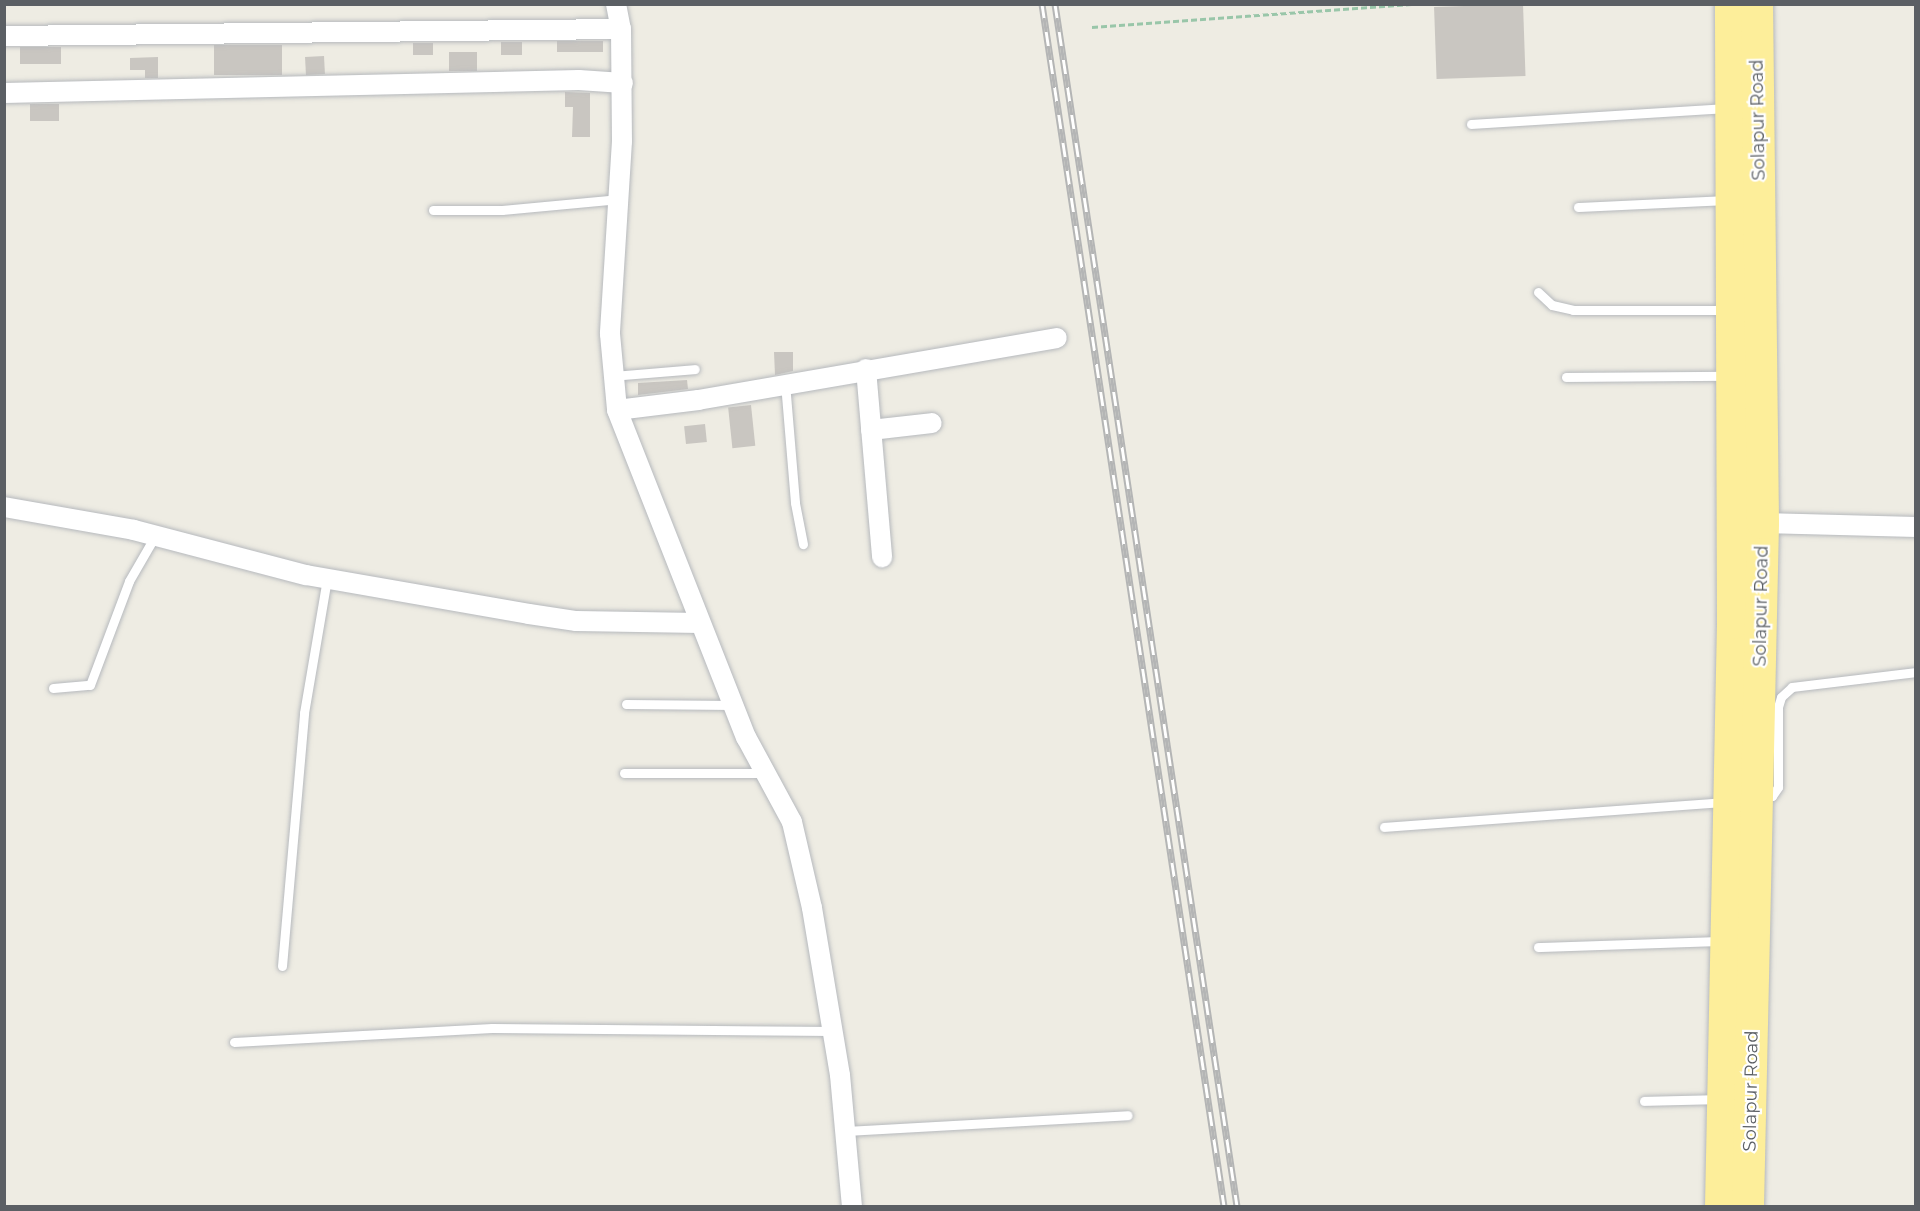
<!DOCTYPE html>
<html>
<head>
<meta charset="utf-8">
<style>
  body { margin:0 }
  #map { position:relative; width:1920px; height:1211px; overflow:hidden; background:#eeece3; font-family:Montserrat,sans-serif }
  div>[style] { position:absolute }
  .building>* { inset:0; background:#c9c6c1; transform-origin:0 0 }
  .path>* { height:3px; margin-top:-1.5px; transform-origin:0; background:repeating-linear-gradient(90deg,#99c6a9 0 6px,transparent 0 9px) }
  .roads { filter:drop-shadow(0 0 2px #b6b9bd) drop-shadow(0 0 2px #b6b9bd) }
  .service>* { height:9px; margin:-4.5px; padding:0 4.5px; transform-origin:4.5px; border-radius:4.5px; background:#fff }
  .minor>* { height:20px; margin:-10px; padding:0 10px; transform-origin:10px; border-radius:10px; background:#fff }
  .trunk>* { height:32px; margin:-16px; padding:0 16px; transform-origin:16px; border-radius:16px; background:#fdee9a }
  .rail>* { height:7px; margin-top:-3.5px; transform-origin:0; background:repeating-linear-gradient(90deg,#fff 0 14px,#b4b5b5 0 28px); box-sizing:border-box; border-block:2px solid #b4b5b5 }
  span { translate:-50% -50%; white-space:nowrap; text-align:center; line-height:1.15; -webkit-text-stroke:4.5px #fff; paint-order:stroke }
  .street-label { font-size:18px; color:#5b5f64 }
  .frame { position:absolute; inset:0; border:6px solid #5b5f64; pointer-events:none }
</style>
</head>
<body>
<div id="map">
  <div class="building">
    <i style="left:1523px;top:4px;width:72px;height:89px;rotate:88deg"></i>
    <i style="left:603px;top:41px;width:11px;height:46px;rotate:90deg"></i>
    <i style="left:501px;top:42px;width:21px;height:13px"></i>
    <i style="left:413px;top:43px;width:20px;height:12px"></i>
    <i style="left:282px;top:45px;width:30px;height:68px;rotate:90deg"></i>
    <i style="left:61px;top:47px;width:17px;height:41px;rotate:90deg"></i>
    <i style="left:449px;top:52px;width:28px;height:19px"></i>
    <i style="left:324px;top:56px;width:18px;height:19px;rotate:87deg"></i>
    <i style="clip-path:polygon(158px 57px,158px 78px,145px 78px,145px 70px,130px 70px,130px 58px)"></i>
    <i style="clip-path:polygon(565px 92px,590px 93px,590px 137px,572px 137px,573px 107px,565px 107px)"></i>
    <i style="left:30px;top:104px;width:29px;height:17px"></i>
    <i style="clip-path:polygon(774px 352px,793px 352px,793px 371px,775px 375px)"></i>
    <i style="clip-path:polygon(687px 380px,688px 389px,638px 395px,638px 383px)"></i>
    <i style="left:751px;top:405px;width:41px;height:23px;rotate:84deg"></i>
    <i style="left:705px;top:424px;width:18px;height:21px;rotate:84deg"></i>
  </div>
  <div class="path">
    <i style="left:1092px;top:27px;width:324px;rotate:-4.1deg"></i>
  </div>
  <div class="roads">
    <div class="service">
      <i style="left:1471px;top:124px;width:256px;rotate:-3.6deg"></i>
      <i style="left:1578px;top:207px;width:150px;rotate:-2.7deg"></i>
      <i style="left:433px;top:210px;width:69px"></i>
      <i style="left:502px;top:210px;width:118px;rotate:-5.4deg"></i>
      <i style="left:1538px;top:292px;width:19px;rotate:43deg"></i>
      <i style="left:1552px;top:305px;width:22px;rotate:13deg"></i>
      <i style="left:1573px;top:310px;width:155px"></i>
      <i style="left:612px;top:376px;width:83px;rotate:-4.8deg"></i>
      <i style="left:1566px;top:377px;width:162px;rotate:-0.4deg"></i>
      <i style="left:785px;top:383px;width:120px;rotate:85.2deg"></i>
      <i style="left:795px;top:503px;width:42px;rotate:79deg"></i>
      <i style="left:53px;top:688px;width:37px;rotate:-5deg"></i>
      <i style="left:90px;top:685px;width:111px;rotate:-69.4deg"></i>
      <i style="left:129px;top:581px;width:52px;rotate:-60deg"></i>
      <i style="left:626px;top:704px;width:107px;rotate:0.5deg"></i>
      <i style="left:624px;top:773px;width:141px"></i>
      <i style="left:1761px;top:797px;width:11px;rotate:-5deg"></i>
      <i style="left:1772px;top:796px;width:11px;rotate:-56deg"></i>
      <i style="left:1778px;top:787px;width:80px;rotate:-90deg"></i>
      <i style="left:1778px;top:707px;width:10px;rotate:-73deg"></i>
      <i style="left:1781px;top:697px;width:15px;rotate:-42deg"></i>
      <i style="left:1792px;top:687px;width:125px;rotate:-6.9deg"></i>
      <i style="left:1384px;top:827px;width:342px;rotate:-4.2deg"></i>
      <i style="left:1538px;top:947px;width:184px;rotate:-1.9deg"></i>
      <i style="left:282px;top:966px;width:254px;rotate:-85deg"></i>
      <i style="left:304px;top:713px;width:136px;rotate:-80.3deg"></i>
      <i style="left:234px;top:1042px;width:258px;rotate:-3.1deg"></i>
      <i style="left:492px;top:1028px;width:341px;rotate:0.5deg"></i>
      <i style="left:1644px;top:1101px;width:74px;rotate:-1.5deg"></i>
      <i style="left:846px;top:1131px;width:282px;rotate:-3.2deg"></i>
    </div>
    <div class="minor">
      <i style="left:616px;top:4px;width:25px;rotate:79deg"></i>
      <i style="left:621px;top:29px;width:112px;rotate:89.5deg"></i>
      <i style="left:622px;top:141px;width:193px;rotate:93.6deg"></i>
      <i style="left:610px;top:334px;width:76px;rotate:84.7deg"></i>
      <i style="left:617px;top:410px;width:352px;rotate:68.5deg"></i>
      <i style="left:746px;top:737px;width:97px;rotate:61.6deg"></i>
      <i style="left:792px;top:822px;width:88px;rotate:76.9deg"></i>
      <i style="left:812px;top:908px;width:169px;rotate:80.5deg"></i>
      <i style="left:840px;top:1075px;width:132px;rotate:84.8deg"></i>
      <i style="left:4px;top:36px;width:617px;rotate:-0.65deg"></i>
      <i style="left:4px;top:93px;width:575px;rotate:-1.3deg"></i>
      <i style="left:579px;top:80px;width:44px;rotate:3.9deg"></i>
      <i style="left:866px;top:369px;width:189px;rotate:85.1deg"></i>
      <i style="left:617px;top:410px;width:82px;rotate:-7deg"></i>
      <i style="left:698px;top:400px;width:364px;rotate:-9.8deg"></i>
      <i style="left:871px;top:430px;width:61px;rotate:-6.5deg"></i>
      <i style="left:4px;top:507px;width:132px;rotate:10deg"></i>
      <i style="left:134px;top:530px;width:178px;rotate:14.7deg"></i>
      <i style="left:306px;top:575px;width:226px;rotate:9.9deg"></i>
      <i style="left:529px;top:614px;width:48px;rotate:8.5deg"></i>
      <i style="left:576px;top:621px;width:124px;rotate:0.9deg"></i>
      <i style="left:1763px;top:523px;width:153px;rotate:1.5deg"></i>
    </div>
    <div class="trunk">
      <i style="left:1721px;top:1206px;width:583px;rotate:-88.82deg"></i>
      <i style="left:1733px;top:623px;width:619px;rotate:-90.19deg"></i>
      <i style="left:1748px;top:1206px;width:683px;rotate:-88.74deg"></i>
      <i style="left:1763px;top:523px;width:519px;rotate:-90.66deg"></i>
    </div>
  </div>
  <div class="rail">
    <i style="left:1042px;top:4px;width:1216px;rotate:81.39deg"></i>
    <i style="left:1055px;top:4px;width:1216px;rotate:81.39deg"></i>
  </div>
  <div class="street-label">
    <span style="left:1758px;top:120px;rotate:-91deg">Solapur Road</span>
    <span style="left:1761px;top:606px;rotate:-89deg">Solapur Road</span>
    <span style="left:1751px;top:1091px;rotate:-89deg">Solapur Road</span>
  </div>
  <div class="frame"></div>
</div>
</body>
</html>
